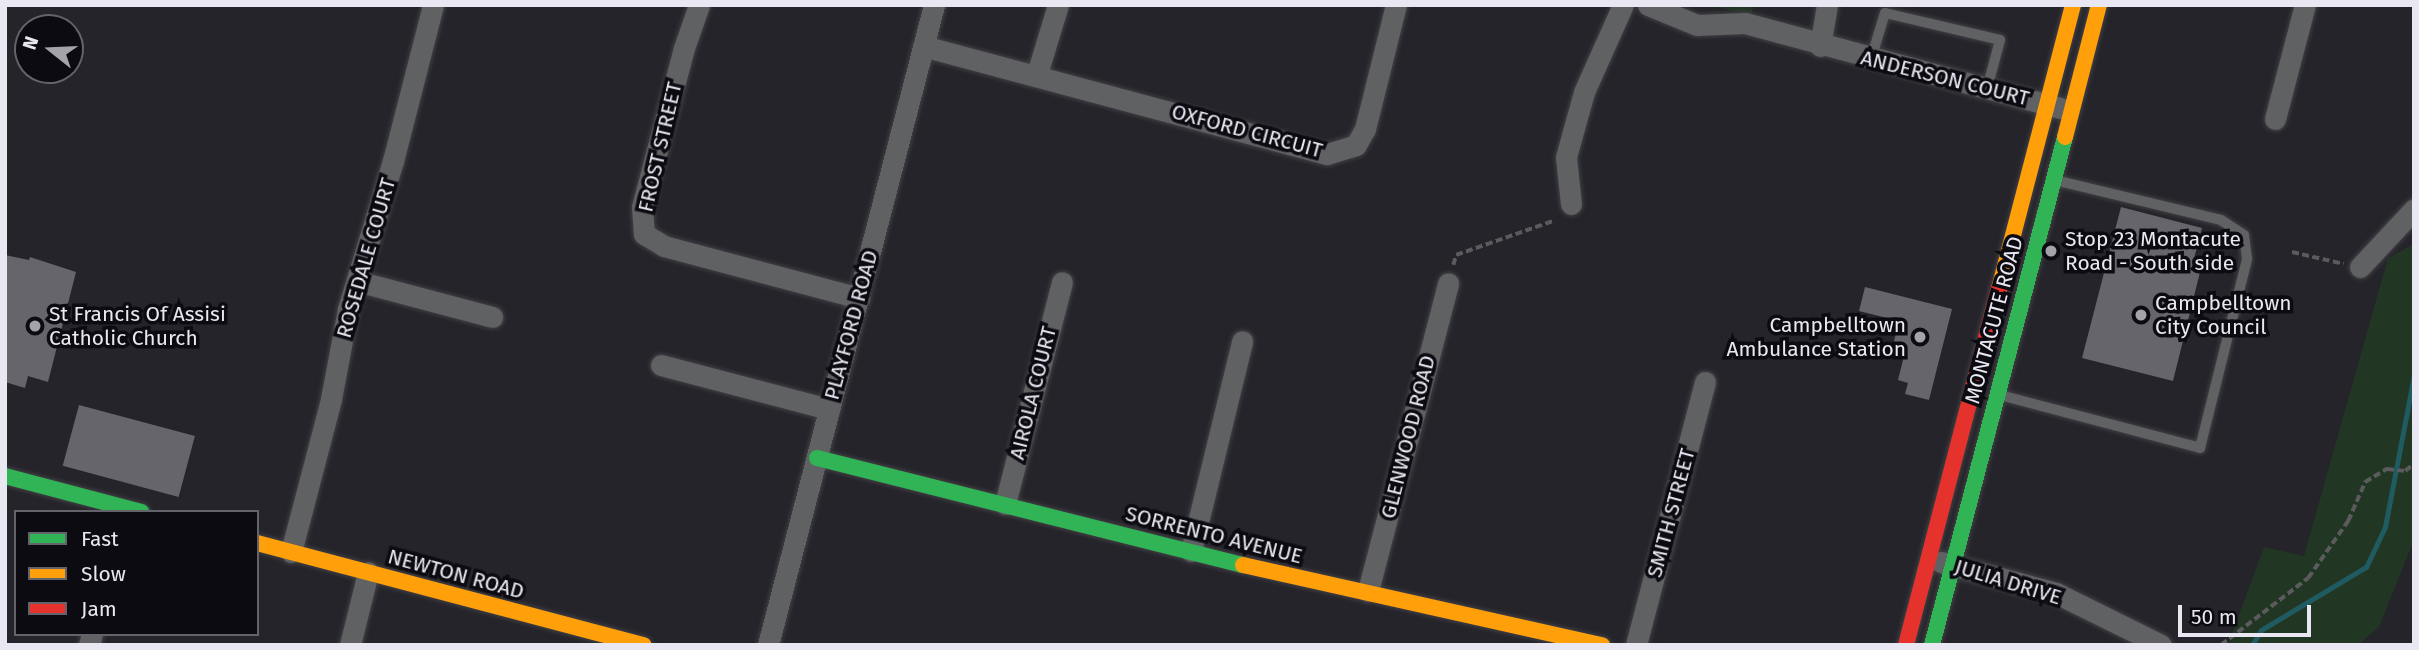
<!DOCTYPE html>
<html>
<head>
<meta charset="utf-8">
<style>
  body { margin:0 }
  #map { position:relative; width:2419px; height:650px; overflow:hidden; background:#25242a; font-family:"Fira Sans",sans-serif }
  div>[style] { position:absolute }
  .green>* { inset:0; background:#223624 }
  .stream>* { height:5px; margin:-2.5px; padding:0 2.5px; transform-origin:2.5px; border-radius:2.5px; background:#1f5b61 }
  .building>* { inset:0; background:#66656b; transform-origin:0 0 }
  .path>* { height:3.5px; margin-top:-1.75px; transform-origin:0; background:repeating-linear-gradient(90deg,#5b5b5e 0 7px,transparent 0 10.5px) }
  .roads { filter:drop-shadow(0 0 2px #414045) drop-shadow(0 0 2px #414045) }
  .lane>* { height:10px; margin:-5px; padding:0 5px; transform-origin:5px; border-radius:5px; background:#5f6163 }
  .street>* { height:21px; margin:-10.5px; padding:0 10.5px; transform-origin:10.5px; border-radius:10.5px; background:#5f6163 }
  .fast>* { height:16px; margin:-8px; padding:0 8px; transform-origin:8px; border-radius:8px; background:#30b455 }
  .slow>* { height:16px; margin:-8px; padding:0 8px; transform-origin:8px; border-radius:8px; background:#ff9f0a }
  .jam>* { height:16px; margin:-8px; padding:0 8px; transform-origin:8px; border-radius:8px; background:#e5322d }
  .dots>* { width:19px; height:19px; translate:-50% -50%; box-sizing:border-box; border:4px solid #0c0b11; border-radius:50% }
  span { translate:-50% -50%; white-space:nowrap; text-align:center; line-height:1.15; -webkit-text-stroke:7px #0c0b11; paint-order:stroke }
  .street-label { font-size:21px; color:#e9e7f1 }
  .poi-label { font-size:21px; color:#e9e7f1 }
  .left { translate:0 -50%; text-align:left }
  .right { translate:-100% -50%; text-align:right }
  .frame { position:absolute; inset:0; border:7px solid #e9e7f1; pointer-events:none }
  .legend { position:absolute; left:14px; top:510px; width:245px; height:126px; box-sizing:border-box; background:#0c0b11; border:2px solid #64636b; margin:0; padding:9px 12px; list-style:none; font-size:21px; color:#e9e7f1 }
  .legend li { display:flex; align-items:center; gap:14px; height:35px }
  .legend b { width:35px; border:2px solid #64636b }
  .north { position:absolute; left:14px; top:14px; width:70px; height:70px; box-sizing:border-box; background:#0c0b11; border:2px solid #64636b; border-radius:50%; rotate:288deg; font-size:19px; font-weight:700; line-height:28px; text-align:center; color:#e9e7f1 }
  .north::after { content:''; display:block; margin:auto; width:24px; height:32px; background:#a4a3ab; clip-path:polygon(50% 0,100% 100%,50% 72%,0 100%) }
  .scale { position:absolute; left:2178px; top:605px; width:133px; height:32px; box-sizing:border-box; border:4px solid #e9e7f1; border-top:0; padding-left:9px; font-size:21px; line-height:24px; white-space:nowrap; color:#e9e7f1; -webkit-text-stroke:5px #0c0b11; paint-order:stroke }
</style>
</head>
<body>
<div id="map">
  <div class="green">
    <i style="clip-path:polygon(1707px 5px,1754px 5px,1751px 15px)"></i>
    <i style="clip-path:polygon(2414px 244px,2414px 540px,2379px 627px,2358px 645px,2228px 645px,2264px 547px,2304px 556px,2388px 258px)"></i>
  </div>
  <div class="stream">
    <i style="left:2252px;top:645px;width:17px;rotate:-59deg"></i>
    <i style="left:2261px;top:630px;width:122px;rotate:-31deg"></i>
    <i style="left:2366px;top:567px;width:44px;rotate:-64.6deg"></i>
    <i style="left:2385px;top:527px;width:155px;rotate:-79.2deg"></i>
  </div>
  <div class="building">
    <i style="clip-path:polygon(2121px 207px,2202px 228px,2191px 270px,2200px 272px,2173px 381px,2082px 358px)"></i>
    <i style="clip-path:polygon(5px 255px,29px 260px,30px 257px,76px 272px,48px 382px,28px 376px,25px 388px,5px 382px)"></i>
    <i style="clip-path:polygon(1865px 287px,1952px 309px,1929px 400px,1905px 394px,1908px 383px,1898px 380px,1904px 356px,1891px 353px,1899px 321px,1859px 311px)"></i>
    <i style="left:79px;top:405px;width:120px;height:63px;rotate:15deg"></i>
  </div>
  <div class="path">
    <i style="left:2292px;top:252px;width:53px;rotate:13deg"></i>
    <i style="left:1453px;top:265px;width:10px;rotate:-73deg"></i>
    <i style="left:1456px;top:255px;width:103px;rotate:-19.3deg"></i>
    <i style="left:2221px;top:645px;width:110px;rotate:-37.6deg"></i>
    <i style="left:2308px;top:578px;width:70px;rotate:-54.9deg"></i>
    <i style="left:2348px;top:521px;width:43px;rotate:-66.4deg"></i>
    <i style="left:2365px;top:482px;width:26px;rotate:-31deg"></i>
    <i style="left:2387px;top:469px;width:18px;rotate:6deg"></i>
    <i style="left:2405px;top:471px;width:11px;rotate:-38deg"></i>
  </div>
  <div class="roads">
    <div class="lane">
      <i style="left:1871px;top:59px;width:48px;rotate:-73.1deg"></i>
      <i style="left:1885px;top:13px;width:118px;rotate:13.2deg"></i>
      <i style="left:2000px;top:40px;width:51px;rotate:104.9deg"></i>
      <i style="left:2000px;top:395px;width:207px;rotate:14.8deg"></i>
      <i style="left:2200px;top:448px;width:195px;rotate:-76deg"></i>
      <i style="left:2247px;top:259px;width:24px;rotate:-97deg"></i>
      <i style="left:2244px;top:235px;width:27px;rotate:-147deg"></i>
      <i style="left:2221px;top:220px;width:171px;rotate:-166.5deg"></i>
    </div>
    <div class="street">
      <i style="left:699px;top:5px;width:46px;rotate:109.2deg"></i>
      <i style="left:684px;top:48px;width:164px;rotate:104.8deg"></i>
      <i style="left:642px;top:207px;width:27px;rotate:86deg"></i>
      <i style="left:644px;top:234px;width:23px;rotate:31deg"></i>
      <i style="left:664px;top:246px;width:202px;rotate:14.9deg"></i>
      <i style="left:1648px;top:5px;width:53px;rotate:22.2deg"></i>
      <i style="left:1697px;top:25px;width:48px;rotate:-2.4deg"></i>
      <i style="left:1745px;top:23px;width:327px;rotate:15.1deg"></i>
      <i style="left:923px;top:46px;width:418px;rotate:15deg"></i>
      <i style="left:1327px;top:154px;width:30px;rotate:-17deg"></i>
      <i style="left:1356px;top:145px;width:18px;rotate:-61deg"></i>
      <i style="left:1365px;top:129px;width:128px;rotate:-76deg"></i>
      <i style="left:1820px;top:46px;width:42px;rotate:-80.3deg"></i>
      <i style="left:1037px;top:74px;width:72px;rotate:-73.1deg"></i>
      <i style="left:2275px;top:119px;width:118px;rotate:-75.3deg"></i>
      <i style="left:1571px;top:204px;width:47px;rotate:-96.1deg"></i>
      <i style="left:1566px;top:157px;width:67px;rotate:-74.5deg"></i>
      <i style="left:1584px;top:92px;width:95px;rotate:-65.9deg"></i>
      <i style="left:2360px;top:267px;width:79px;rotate:-47deg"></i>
      <i style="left:357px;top:281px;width:140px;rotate:14.9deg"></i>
      <i style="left:661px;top:365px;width:174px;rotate:14.7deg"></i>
      <i style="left:1005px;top:504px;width:229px;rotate:-75.6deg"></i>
      <i style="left:1191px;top:551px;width:216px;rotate:-76.3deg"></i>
      <i style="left:291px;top:552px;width:158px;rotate:-75.3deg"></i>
      <i style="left:331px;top:399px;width:92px;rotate:-79.3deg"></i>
      <i style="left:348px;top:309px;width:155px;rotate:-73.1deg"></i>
      <i style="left:393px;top:161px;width:161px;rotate:-75.6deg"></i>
      <i style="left:1941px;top:562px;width:119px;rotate:15.1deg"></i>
      <i style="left:2056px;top:593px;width:117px;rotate:26.3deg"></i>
      <i style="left:1368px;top:591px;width:318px;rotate:-75.4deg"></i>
      <i style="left:89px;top:645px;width:11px;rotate:-75deg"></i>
      <i style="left:350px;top:645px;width:75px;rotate:-76.1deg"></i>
      <i style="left:768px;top:645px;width:661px;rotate:-75.46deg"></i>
      <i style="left:1636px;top:645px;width:272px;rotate:-75.3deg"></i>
    </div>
    <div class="fast">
      <i style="left:817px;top:458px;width:439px;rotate:14.1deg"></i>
      <i style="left:5px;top:476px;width:141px;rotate:14.8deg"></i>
      <i style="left:1932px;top:645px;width:525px;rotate:-75.33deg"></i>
    </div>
    <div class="slow">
      <i style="left:2065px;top:137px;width:136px;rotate:-75.6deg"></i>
      <i style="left:1999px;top:289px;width:293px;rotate:-75.4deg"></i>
      <i style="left:257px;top:543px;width:400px;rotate:14.8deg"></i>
      <i style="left:1243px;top:565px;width:368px;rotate:12.6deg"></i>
    </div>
    <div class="jam">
      <i style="left:1906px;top:645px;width:368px;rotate:-75.4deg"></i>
    </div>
  </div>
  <div class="dots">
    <i style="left:2051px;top:251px;background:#a4a3ab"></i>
    <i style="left:2141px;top:315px;background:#a4a3ab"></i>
    <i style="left:35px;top:326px;background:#a4a3ab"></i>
    <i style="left:1920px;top:337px;background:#a4a3ab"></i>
  </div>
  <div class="street-label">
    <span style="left:1945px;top:78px;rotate:14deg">ANDERSON COURT</span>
    <span style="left:1247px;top:131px;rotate:15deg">OXFORD CIRCUIT</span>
    <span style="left:660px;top:147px;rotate:-77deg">FROST STREET</span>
    <span style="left:366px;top:258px;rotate:-74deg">ROSEDALE COURT</span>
    <span style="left:1994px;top:320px;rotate:-75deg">MONTACUTE ROAD</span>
    <span style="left:851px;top:325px;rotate:-75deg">PLAYFORD ROAD</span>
    <span style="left:1033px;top:393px;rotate:-76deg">AIROLA COURT</span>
    <span style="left:1408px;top:437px;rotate:-76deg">GLENWOOD ROAD</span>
    <span style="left:1671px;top:513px;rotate:-75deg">SMITH STREET</span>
    <span style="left:1214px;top:535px;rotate:14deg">SORRENTO AVENUE</span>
    <span style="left:456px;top:574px;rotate:15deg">NEWTON ROAD</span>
    <span style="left:2008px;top:582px;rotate:17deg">JULIA DRIVE</span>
  </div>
  <div class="poi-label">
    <span class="left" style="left:2065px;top:251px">Stop 23 Montacute<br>Road - South side</span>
    <span class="left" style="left:2155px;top:315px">Campbelltown<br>City Council</span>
    <span class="left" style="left:49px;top:326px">St Francis Of Assisi<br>Catholic Church</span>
    <span class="right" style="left:1906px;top:337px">Campbelltown<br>Ambulance Station</span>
  </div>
  <div class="frame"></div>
  <ul class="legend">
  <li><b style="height:9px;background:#30b455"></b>Fast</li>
  <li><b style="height:9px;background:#ff9f0a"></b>Slow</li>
  <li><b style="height:9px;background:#e5322d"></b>Jam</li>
  </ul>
  <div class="north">N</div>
  <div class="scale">50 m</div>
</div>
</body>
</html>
